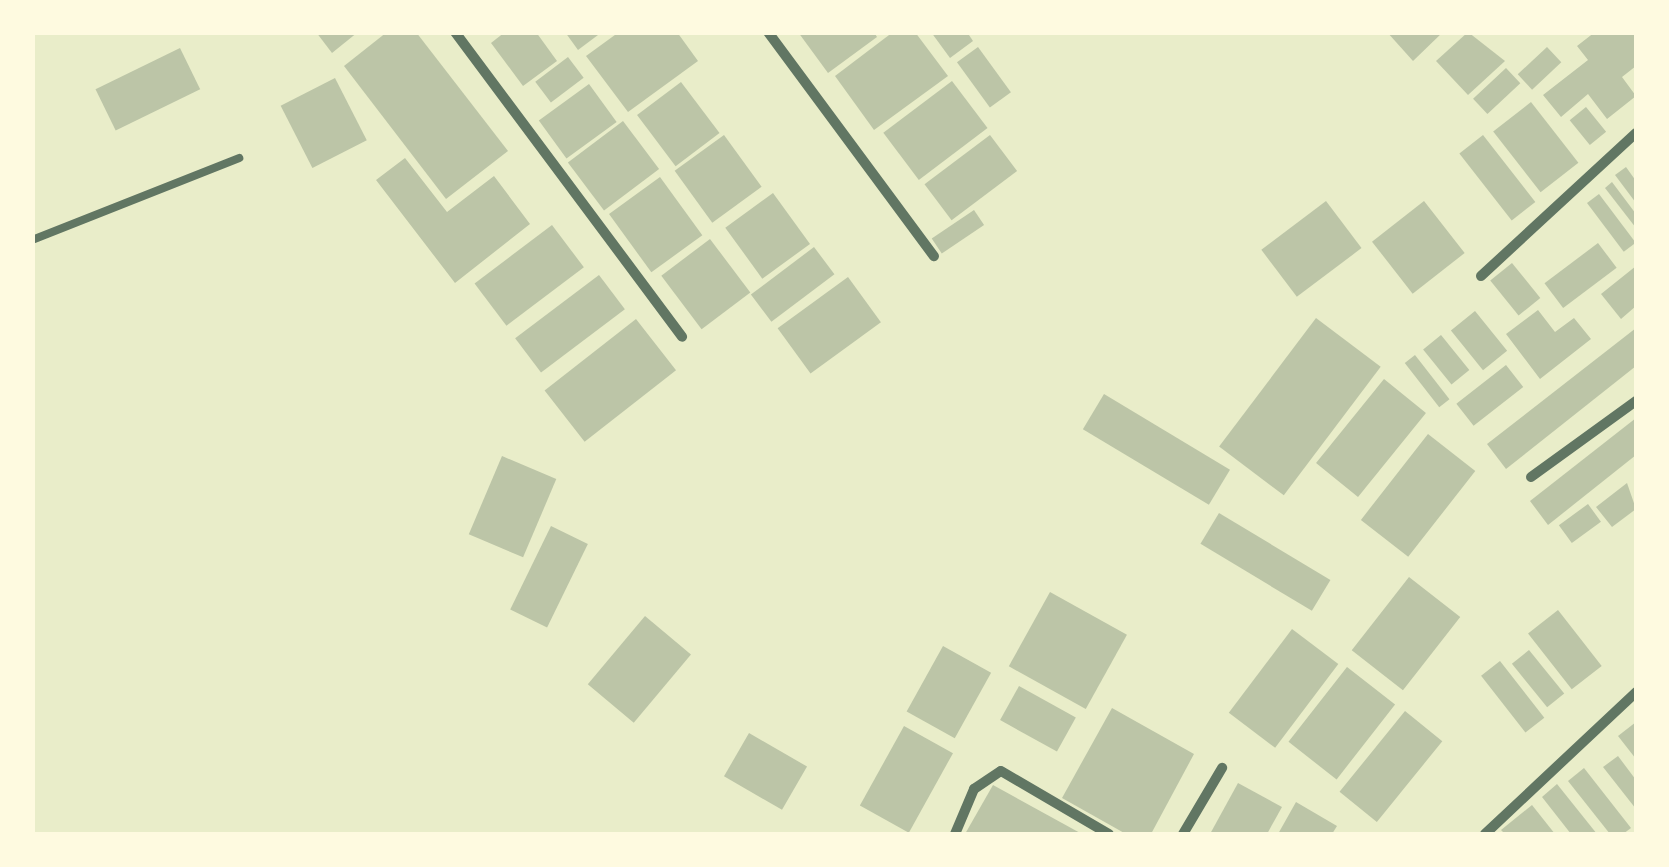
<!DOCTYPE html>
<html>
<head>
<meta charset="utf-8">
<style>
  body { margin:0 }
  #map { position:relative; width:1669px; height:867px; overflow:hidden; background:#e9edc9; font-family:Raleway,sans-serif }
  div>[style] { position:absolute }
  .building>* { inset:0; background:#bcc5a7; transform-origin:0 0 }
  .service>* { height:8px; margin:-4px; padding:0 4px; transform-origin:4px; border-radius:4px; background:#617663 }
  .minor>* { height:10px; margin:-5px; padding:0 5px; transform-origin:5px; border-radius:5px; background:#617663 }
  span { translate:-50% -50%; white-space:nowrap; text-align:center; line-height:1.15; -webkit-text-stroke:8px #fefae0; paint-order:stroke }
  .frame { position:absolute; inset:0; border:35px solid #fefae0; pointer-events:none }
</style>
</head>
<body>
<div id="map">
  <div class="building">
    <i style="clip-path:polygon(316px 32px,358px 32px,332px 53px)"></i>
    <i style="clip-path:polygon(387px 32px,416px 32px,508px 151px,446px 199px,344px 66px)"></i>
    <i style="clip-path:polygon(505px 32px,536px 32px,557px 61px,523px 86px,491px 43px)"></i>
    <i style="clip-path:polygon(565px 32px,602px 32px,578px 50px)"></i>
    <i style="clip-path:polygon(619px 32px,677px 32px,698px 61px,628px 112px,586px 56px)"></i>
    <i style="clip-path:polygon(798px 32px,874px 32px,877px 37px,828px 73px)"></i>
    <i style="clip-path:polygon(893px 32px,915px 32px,948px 76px,874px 130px,835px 76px)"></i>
    <i style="clip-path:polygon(931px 32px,967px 32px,973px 41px,950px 58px)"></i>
    <i style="clip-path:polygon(1387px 32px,1443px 32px,1413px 61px)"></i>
    <i style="clip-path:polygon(1468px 32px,1505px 61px,1468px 95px,1436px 61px)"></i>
    <i style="clip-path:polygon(1595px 32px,1636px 32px,1636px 66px,1622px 77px,1636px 96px,1607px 119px,1588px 94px,1561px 117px,1543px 95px,1588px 60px,1577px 46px)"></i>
    <i style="left:978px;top:47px;width:56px;height:26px;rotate:54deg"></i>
    <i style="left:1547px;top:47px;width:21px;height:40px;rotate:47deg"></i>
    <i style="left:180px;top:48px;width:46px;height:94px;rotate:64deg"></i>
    <i style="left:568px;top:57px;width:26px;height:41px;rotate:53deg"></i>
    <i style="left:1506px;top:68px;width:21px;height:45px;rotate:47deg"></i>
    <i style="left:335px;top:78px;width:70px;height:61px;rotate:63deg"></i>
    <i style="left:952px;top:81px;width:59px;height:86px;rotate:53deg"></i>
    <i style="left:681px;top:82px;width:64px;height:55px;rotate:53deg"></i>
    <i style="left:589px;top:84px;width:47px;height:62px;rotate:54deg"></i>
    <i style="left:1531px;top:102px;width:77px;height:48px;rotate:52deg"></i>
    <i style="left:1586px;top:107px;width:32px;height:21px;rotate:51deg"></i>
    <i style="left:623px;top:121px;width:60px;height:69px;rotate:53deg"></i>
    <i style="left:724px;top:135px;width:64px;height:61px;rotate:54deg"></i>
    <i style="left:990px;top:135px;width:45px;height:82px;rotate:53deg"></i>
    <i style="left:1483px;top:135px;width:85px;height:30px;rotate:52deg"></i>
    <i style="clip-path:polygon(405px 158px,447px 212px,494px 176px,530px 224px,455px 283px,376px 180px)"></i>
    <i style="clip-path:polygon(1626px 167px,1636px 181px,1636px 203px,1615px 175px)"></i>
    <i style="left:660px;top:177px;width:72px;height:63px;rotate:54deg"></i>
    <i style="clip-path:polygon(1612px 182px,1636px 214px,1636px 228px,1605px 188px)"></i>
    <i style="left:773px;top:193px;width:63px;height:59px;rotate:54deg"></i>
    <i style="left:1599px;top:194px;width:61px;height:15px;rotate:53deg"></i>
    <i style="left:1326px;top:201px;width:59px;height:81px;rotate:53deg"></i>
    <i style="left:1424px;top:201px;width:66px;height:66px;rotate:52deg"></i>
    <i style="left:974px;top:210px;width:18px;height:51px;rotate:56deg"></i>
    <i style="left:552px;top:225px;width:53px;height:97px;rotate:53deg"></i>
    <i style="left:710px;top:239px;width:67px;height:61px;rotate:53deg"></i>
    <i style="left:1598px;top:243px;width:31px;height:67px;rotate:53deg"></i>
    <i style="left:814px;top:247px;width:34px;height:79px;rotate:53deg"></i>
    <i style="left:1512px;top:263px;width:45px;height:28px;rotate:51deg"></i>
    <i style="clip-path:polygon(1636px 266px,1636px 306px,1621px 319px,1601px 294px)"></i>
    <i style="left:599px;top:275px;width:43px;height:105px;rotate:53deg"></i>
    <i style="left:848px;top:277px;width:56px;height:87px;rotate:54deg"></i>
    <i style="clip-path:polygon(1538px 310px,1555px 332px,1574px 318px,1591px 339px,1540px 379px,1506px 334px)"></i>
    <i style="left:1475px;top:311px;width:51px;height:31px;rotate:51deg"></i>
    <i style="left:1316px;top:318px;width:81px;height:161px;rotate:37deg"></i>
    <i style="left:636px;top:319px;width:65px;height:116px;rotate:52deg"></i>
    <i style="clip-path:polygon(1636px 328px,1636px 366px,1506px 469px,1487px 444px)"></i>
    <i style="left:1441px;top:335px;width:45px;height:23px;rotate:51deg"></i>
    <i style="left:1415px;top:355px;width:56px;height:13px;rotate:52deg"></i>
    <i style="left:1506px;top:365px;width:28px;height:63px;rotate:52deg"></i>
    <i style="left:1384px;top:379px;width:54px;height:108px;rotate:39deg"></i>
    <i style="left:1104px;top:394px;width:147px;height:41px;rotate:31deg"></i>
    <i style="clip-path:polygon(1636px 418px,1636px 455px,1548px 525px,1530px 501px)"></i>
    <i style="left:1428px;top:434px;width:60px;height:109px;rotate:38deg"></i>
    <i style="left:502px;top:456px;width:59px;height:85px;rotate:23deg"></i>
    <i style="clip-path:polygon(1627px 483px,1636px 509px,1612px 527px,1596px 507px)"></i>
    <i style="left:1588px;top:504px;width:22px;height:36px;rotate:54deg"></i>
    <i style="left:1219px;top:513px;width:130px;height:36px;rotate:31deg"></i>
    <i style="left:551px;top:526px;width:41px;height:93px;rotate:26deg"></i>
    <i style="left:1409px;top:577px;width:65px;height:93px;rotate:38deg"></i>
    <i style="left:1050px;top:592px;width:88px;height:85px;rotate:29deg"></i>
    <i style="left:1558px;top:610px;width:71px;height:38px;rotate:52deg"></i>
    <i style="left:645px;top:616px;width:60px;height:89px;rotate:40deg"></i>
    <i style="left:1292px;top:629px;width:58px;height:105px;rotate:37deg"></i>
    <i style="left:943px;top:646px;width:55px;height:75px;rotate:29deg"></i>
    <i style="left:1529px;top:650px;width:56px;height:22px;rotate:51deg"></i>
    <i style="left:1500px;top:661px;width:72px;height:24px;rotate:52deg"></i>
    <i style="left:1347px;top:667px;width:61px;height:95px;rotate:38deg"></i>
    <i style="left:1019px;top:686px;width:65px;height:39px;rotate:29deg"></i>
    <i style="clip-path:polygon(1112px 708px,1194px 754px,1151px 834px,1126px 834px,1062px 798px)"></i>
    <i style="left:1405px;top:711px;width:48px;height:104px;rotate:39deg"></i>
    <i style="clip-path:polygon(1636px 722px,1636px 759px,1618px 736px)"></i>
    <i style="left:904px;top:726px;width:56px;height:91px;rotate:29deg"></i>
    <i style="left:749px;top:733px;width:67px;height:50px;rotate:30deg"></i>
    <i style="clip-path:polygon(1618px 756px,1636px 780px,1636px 809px,1603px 767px)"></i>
    <i style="clip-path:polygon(1584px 768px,1631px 828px,1623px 834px,1610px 834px,1568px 781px)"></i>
    <i style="clip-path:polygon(1238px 783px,1282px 807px,1267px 834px,1210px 834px)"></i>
    <i style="clip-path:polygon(1557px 784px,1597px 834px,1571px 834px,1542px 797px)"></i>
    <i style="clip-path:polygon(993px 785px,1082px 834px,965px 834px)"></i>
    <i style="clip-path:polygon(1296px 802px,1337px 826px,1332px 834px,1278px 834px)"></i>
    <i style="clip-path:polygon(1532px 805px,1555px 834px,1505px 834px,1501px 830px)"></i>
  </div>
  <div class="service">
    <i style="left:32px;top:240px;width:223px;rotate:-21.6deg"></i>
  </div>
  <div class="minor">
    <i style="left:455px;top:32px;width:380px;rotate:53.3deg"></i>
    <i style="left:768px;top:32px;width:279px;rotate:53.5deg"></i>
    <i style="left:1481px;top:276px;width:211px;rotate:-42.7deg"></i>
    <i style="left:1531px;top:477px;width:130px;rotate:-35.9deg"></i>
    <i style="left:955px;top:834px;width:49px;rotate:-67.1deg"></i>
    <i style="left:974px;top:789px;width:32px;rotate:-34deg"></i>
    <i style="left:1001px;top:771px;width:125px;rotate:30.3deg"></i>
    <i style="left:1183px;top:834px;width:77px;rotate:-59.4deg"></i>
    <i style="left:1485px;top:834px;width:207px;rotate:-43.2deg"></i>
  </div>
  <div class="frame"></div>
</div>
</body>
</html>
